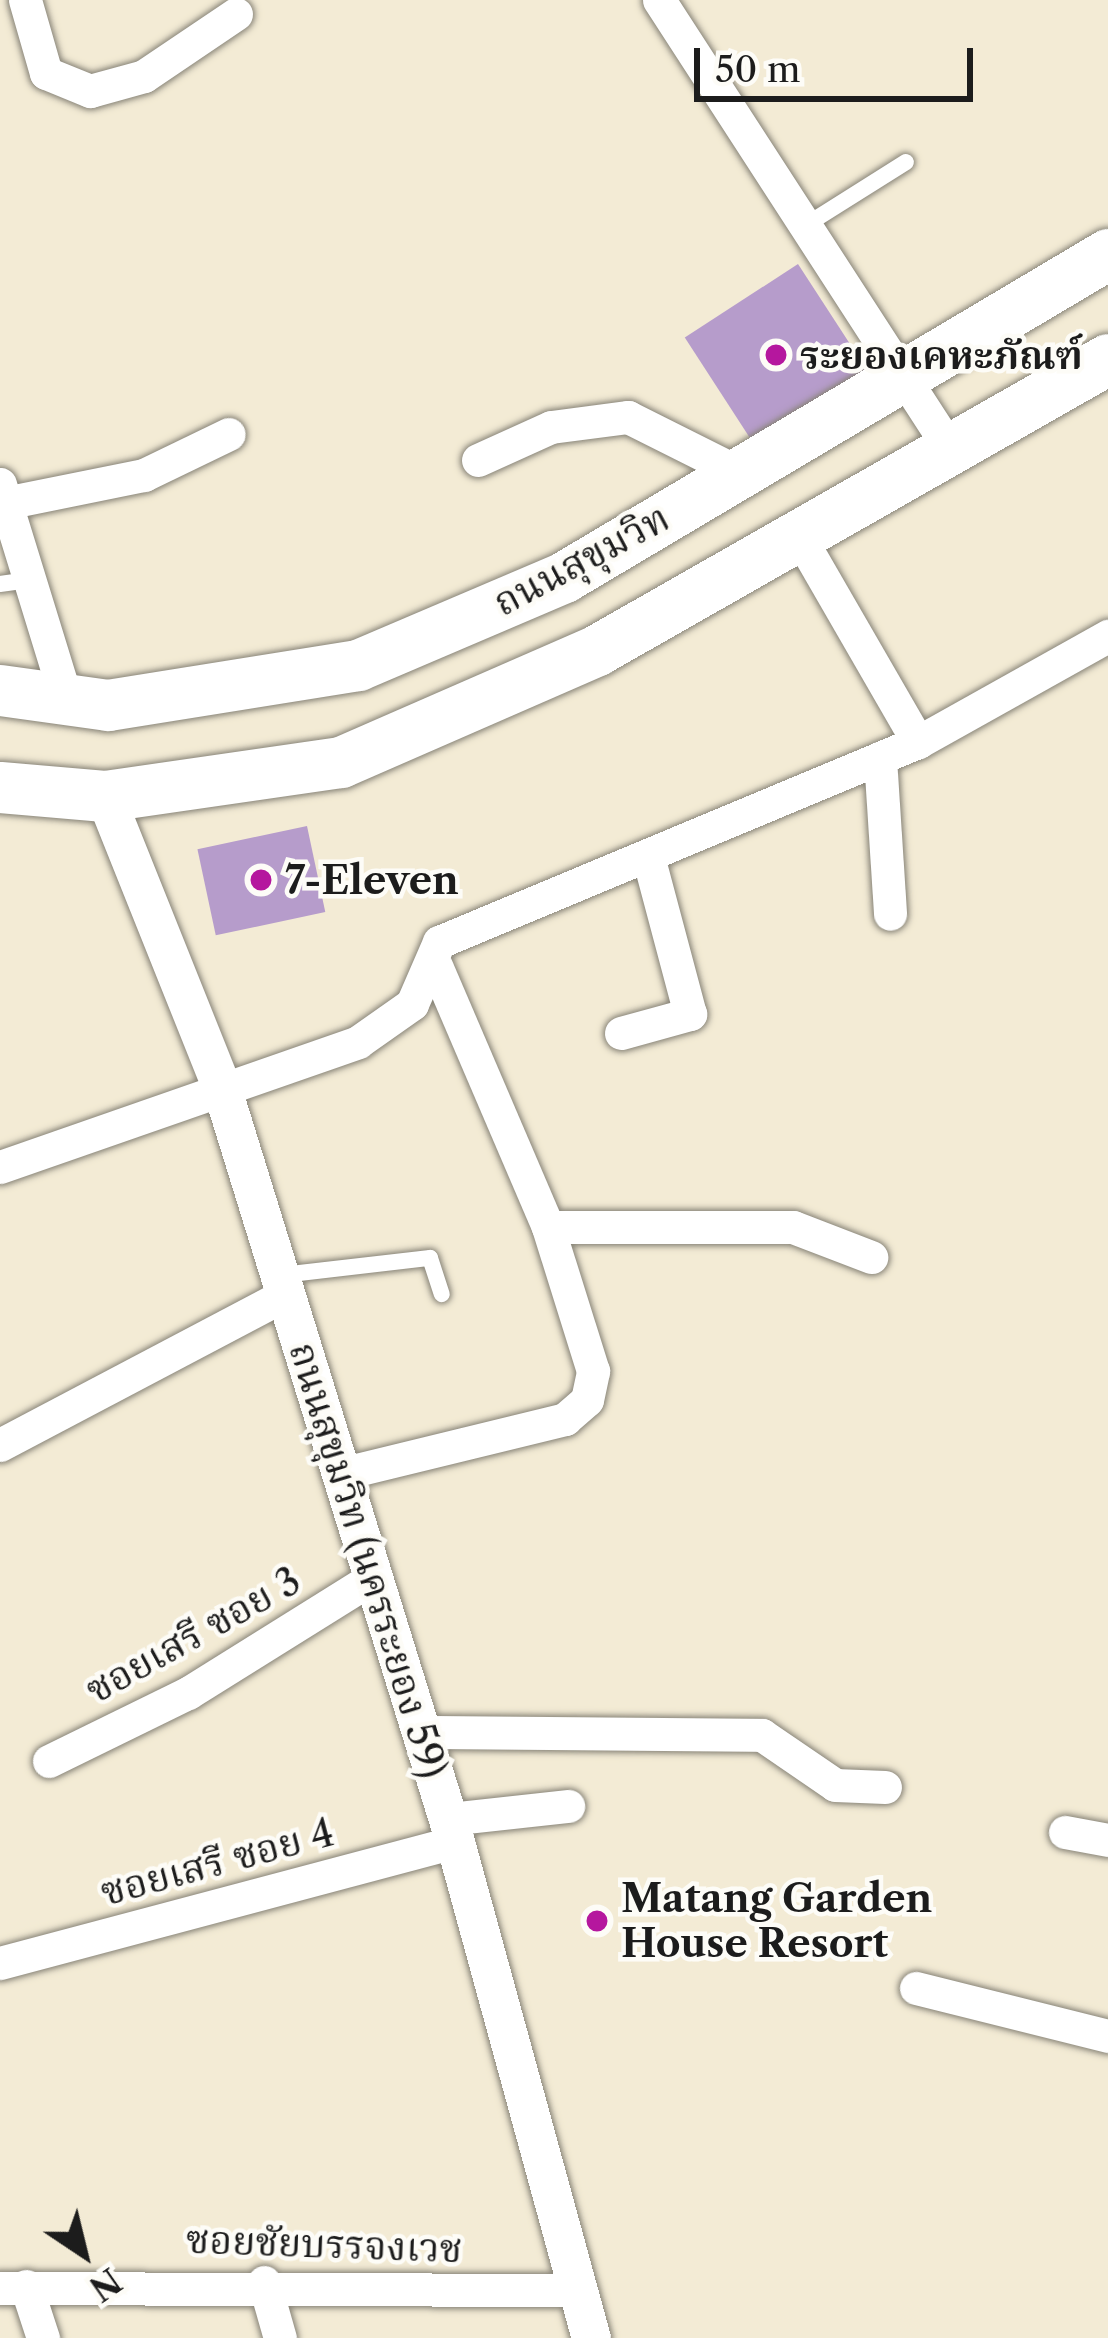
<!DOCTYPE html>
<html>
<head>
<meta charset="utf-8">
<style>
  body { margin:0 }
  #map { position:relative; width:1108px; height:2338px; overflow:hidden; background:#f3ebd5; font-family:"Libre Caslon Text","Noto Serif Thai",serif }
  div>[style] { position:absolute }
  .building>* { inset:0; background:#b69ccb; transform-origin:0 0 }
  .roads { filter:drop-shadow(0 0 3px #888478) drop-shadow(0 0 3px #888478) }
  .service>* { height:16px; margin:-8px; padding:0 8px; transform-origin:8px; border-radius:8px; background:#fff }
  .minor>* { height:33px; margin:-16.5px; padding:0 16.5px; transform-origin:16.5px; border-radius:16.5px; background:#fff }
  .tertiary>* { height:39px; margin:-19.5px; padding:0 19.5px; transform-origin:19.5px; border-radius:19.5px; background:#fff }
  .primary>* { height:51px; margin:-25.5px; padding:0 25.5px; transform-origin:25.5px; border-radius:25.5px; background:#fff }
  .dots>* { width:33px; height:33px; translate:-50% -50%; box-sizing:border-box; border:6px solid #fdfcf7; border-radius:50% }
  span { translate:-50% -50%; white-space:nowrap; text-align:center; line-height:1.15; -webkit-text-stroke:9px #fdfcf7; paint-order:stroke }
  .poi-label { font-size:39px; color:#1c1c1c; font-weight:700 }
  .left { translate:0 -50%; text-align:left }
  .street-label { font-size:39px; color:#1c1c1c }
  .north { position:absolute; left:24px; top:2194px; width:120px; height:120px; -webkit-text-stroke:9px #fdfcf7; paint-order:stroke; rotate:145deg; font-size:33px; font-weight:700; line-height:48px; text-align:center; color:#1c1c1c }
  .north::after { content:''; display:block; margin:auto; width:42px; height:54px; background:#1c1c1c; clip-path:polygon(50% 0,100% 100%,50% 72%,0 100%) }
  .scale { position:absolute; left:694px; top:48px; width:279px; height:54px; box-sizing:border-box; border:6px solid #1c1c1c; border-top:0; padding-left:15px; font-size:36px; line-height:42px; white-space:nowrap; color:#1c1c1c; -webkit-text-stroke:9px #fdfcf7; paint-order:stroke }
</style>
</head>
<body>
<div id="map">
  <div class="building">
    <i style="left:798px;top:264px;width:128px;height:135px;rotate:57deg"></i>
    <i style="left:307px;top:826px;width:88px;height:112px;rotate:78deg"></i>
  </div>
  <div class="roads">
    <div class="service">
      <i style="left:806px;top:225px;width:118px;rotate:-32.2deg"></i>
      <i style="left:0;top:584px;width:29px;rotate:-8deg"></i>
      <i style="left:282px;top:1275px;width:149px;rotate:-6.6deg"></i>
      <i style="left:430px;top:1258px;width:38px;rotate:72deg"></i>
    </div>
    <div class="minor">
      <i style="left:25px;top:0;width:76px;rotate:74deg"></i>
      <i style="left:46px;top:73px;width:48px;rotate:22.2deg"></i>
      <i style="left:90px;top:91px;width:56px;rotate:-15.5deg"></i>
      <i style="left:144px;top:76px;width:111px;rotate:-34deg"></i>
      <i style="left:659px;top:0;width:535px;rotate:57.05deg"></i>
      <i style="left:478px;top:460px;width:80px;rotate:-24.3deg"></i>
      <i style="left:551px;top:427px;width:78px;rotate:-7.4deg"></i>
      <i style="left:628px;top:417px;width:125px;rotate:26.6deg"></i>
      <i style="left:0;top:484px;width:225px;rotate:72.9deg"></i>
      <i style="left:5px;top:503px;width:142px;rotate:-11.4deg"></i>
      <i style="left:144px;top:475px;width:94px;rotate:-25.8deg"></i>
      <i style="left:799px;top:536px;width:238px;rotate:60deg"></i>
      <i style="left:880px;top:758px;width:156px;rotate:86.3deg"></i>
      <i style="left:621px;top:1033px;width:72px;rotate:-15.4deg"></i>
      <i style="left:690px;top:1014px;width:163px;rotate:-104.9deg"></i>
      <i style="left:0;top:1167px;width:379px;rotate:-19.2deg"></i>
      <i style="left:358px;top:1042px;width:66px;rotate:-35.1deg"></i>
      <i style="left:412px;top:1004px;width:68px;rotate:-66.5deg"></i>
      <i style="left:439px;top:942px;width:519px;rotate:-22.66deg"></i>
      <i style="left:918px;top:742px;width:218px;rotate:-29.2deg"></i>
      <i style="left:548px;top:1227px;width:245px"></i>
      <i style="left:793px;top:1227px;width:84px;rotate:21deg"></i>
      <i style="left:0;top:1445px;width:324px;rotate:-27.8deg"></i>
      <i style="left:340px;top:1474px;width:232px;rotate:-13.7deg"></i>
      <i style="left:565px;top:1419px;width:29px;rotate:-41deg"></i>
      <i style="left:587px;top:1400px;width:30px;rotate:-78deg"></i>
      <i style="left:593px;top:1371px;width:151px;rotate:-107.4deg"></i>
      <i style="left:548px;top:1227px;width:284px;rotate:-113.2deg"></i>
      <i style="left:421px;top:1732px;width:341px;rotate:0.5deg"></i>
      <i style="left:762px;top:1735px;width:88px;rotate:34.4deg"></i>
      <i style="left:835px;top:1785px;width:50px;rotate:2.3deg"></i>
      <i style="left:49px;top:1761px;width:155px;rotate:-26.1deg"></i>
      <i style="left:188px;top:1693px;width:221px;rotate:-32deg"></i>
      <i style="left:448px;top:1819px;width:121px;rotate:-6.2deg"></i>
      <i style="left:1065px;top:1832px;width:44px;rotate:10.5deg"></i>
      <i style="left:0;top:1963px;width:471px;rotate:-14.9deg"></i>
      <i style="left:916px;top:1988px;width:198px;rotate:14deg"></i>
      <i style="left:264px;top:2282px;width:58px;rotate:74.1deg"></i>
      <i style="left:26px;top:2286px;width:55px;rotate:71.9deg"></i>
      <i style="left:0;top:2288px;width:574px;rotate:0.2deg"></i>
    </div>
    <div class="tertiary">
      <i style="left:105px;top:796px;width:312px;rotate:68.2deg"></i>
      <i style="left:221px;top:1086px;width:791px;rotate:72.8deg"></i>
      <i style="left:455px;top:1842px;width:514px;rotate:74.67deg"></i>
    </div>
    <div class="primary">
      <i style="left:0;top:690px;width:109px;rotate:7.9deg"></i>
      <i style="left:108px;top:705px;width:253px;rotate:-9.1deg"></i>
      <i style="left:358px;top:665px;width:224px;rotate:-23.1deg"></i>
      <i style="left:564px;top:577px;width:633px;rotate:-30.7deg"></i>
      <i style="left:0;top:787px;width:105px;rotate:4.9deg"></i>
      <i style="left:105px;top:796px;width:238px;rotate:-8.2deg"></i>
      <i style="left:341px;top:762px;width:279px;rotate:-23.6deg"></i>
      <i style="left:597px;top:650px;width:588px;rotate:-29.66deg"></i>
    </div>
  </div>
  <div class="dots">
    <i style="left:776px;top:355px;background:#b5179e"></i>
    <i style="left:261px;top:880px;background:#b5179e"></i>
    <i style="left:597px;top:1921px;background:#b5179e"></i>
  </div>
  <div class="poi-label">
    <span class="left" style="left:800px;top:355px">ระยองเคหะภัณฑ์</span>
    <span class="left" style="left:285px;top:880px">7-Eleven</span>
    <span class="left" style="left:621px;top:1921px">Matang Garden<br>House Resort</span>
  </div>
  <div class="street-label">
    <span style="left:581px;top:560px;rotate:-28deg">ถนนสุขุมวิท</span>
    <span style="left:368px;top:1560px;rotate:73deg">ถนนสุขุมวิท (นครระยอง 59)</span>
    <span style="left:193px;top:1635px;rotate:-29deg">ซอยเสรี ซอย 3</span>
    <span style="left:217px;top:1862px;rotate:-15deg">ซอยเสรี ซอย 4</span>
    <span style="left:324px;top:2244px;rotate:2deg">ซอยชัยบรรจงเวช</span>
  </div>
  <div class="north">N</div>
  <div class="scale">50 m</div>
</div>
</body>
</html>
